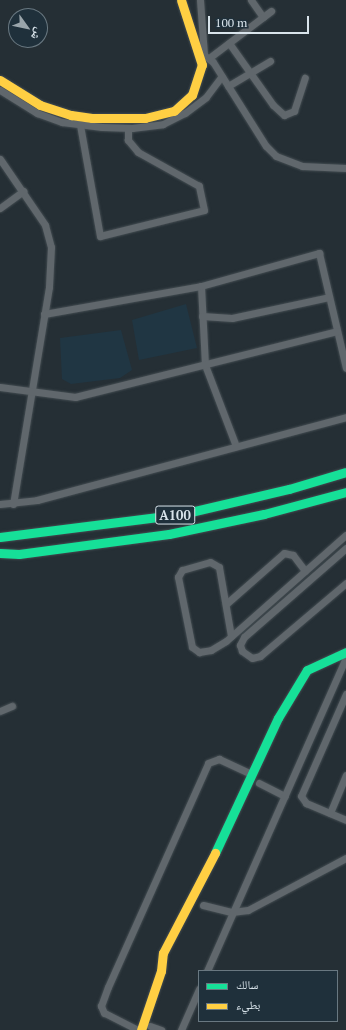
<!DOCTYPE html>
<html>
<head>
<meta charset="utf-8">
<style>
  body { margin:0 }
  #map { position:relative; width:346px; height:1030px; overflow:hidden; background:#252f35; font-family:"PT Serif","Noto Naskh Arabic",serif }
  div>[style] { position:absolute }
  .built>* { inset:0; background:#203643 }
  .roads { filter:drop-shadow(0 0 1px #434c51) drop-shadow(0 0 1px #434c51) }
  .street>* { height:7px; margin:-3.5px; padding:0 3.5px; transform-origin:3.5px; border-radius:3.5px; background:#60676c }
  .fast>* { height:9px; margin:-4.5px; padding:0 4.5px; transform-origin:4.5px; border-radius:4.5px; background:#16e098 }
  .slow>* { height:9px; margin:-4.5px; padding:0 4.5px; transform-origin:4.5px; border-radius:4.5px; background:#ffcf43 }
  span { translate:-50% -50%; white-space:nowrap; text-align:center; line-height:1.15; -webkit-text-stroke:3px #1f303b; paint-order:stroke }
  .shield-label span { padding:1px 3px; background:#1f303b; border:1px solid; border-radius:3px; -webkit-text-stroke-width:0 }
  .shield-label { font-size:13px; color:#d9e4eb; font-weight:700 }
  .legend { position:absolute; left:198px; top:970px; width:140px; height:52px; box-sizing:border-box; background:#1f303b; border:1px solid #697881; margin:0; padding:5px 7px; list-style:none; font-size:12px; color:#d9e4eb }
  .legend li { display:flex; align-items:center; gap:8px; height:20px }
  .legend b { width:20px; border:1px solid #697881 }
  .north { position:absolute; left:8px; top:8px; width:40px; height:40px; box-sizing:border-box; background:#1f303b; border:1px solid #697881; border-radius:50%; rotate:123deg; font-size:11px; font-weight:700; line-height:16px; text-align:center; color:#d9e4eb }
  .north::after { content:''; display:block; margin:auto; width:14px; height:18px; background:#9aa5ab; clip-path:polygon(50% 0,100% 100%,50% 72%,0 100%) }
  .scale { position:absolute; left:208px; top:16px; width:101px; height:18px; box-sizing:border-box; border:2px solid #d9e4eb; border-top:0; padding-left:5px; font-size:12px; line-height:14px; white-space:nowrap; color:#d9e4eb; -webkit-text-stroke:3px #1f303b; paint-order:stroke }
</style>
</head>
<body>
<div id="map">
  <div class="built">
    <i style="clip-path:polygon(186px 304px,197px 348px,139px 360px,132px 320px)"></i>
    <i style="clip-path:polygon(121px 330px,132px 370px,120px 378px,71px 384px,62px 379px,60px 338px)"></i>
  </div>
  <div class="roads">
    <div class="street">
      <i style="left:200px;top:0;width:55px;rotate:85.8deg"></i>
      <i style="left:251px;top:0;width:21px;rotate:55deg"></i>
      <i style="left:229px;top:43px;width:76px;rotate:54.6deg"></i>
      <i style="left:273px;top:105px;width:15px;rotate:42deg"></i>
      <i style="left:284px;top:115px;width:11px;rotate:-22deg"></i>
      <i style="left:294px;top:111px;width:35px;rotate:-72deg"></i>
      <i style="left:200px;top:52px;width:16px;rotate:38deg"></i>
      <i style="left:213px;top:62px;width:99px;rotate:57.8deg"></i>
      <i style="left:266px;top:146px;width:14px;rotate:45deg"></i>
      <i style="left:276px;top:156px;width:28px;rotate:21deg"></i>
      <i style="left:302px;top:166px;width:44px;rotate:2.6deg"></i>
      <i style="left:209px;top:58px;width:78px;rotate:-37.2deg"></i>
      <i style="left:228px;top:86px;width:49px;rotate:-30.8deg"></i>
      <i style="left:0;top:90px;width:44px;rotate:31.9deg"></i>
      <i style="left:37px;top:113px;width:27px;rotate:20deg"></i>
      <i style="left:62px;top:122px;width:40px;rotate:7.1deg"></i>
      <i style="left:102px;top:127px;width:30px;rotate:2deg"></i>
      <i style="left:132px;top:128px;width:31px;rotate:-7deg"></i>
      <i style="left:163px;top:124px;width:25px;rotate:-27deg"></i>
      <i style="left:185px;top:113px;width:26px;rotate:-37deg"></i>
      <i style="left:206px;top:97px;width:26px;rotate:-53deg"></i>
      <i style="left:80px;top:125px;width:113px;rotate:79.8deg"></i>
      <i style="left:100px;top:236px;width:107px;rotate:-14deg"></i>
      <i style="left:204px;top:210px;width:25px;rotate:-102deg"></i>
      <i style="left:199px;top:186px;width:70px;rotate:-150.9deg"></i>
      <i style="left:138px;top:152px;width:16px;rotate:-130deg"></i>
      <i style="left:128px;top:140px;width:12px;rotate:-90deg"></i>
      <i style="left:0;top:159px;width:80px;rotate:55.7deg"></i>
      <i style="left:45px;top:225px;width:23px;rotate:75deg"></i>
      <i style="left:51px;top:247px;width:40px;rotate:92.9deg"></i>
      <i style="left:49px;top:287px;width:220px;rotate:99.4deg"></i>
      <i style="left:0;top:208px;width:29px;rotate:-36deg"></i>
      <i style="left:201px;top:286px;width:79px;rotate:87.1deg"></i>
      <i style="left:205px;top:365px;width:87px;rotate:69.1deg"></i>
      <i style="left:44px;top:314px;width:159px;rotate:-10.1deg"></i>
      <i style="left:201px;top:286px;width:123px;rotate:-15.6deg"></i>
      <i style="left:319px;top:253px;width:118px;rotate:76.8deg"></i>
      <i style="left:202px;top:316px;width:30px;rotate:4deg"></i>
      <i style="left:232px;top:318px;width:99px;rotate:-12.2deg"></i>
      <i style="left:0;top:387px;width:76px;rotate:7.6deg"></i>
      <i style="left:75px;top:397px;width:270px;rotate:-14.1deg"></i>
      <i style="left:0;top:504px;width:37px;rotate:-6deg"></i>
      <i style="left:37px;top:500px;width:320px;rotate:-15deg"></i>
      <i style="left:346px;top:548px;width:135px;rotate:138.9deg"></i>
      <i style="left:244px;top:637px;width:9px;rotate:117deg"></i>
      <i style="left:240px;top:645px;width:6px;rotate:72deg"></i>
      <i style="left:242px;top:651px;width:12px;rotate:35deg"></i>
      <i style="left:252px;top:658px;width:8px;rotate:-14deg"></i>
      <i style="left:260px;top:656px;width:113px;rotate:-40.3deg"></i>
      <i style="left:226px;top:604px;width:77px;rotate:-41.3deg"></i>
      <i style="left:284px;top:553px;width:9px;rotate:13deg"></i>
      <i style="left:293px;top:555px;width:20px;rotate:53deg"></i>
      <i style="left:231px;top:636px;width:70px;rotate:-99.9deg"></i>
      <i style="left:219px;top:567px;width:10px;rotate:-151deg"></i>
      <i style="left:210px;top:562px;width:29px;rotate:164deg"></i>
      <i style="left:182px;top:570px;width:8px;rotate:120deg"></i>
      <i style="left:178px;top:577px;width:71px;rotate:78.7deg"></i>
      <i style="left:192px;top:647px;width:9px;rotate:36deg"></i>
      <i style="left:199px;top:652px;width:12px;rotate:-9deg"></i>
      <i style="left:211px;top:650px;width:17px;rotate:-31deg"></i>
      <i style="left:226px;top:641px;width:160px;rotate:-41.5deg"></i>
      <i style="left:346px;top:694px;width:111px;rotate:113.8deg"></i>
      <i style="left:301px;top:796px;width:9px;rotate:54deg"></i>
      <i style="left:306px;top:803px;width:43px;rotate:23deg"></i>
      <i style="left:0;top:711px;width:13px;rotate:-23deg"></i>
      <i style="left:259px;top:783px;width:29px;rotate:27deg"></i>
      <i style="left:330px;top:813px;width:41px;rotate:-67.2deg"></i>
      <i style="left:203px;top:905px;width:30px;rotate:14deg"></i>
      <i style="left:232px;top:912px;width:16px;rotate:-7deg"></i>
      <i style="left:248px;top:910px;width:111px;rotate:-28deg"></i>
      <i style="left:207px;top:971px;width:342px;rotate:-66.1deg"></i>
      <i style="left:150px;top:1026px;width:12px;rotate:20deg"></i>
      <i style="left:138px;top:1030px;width:38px;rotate:-153deg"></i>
      <i style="left:104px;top:1013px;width:8px;rotate:-113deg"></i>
      <i style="left:101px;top:1006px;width:20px;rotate:-70deg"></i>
      <i style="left:108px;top:987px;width:245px;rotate:-65.9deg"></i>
      <i style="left:208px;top:763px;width:12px;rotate:-20deg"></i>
      <i style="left:219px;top:759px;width:35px;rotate:25deg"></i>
      <i style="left:181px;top:1030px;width:45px;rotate:-66.3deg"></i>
    </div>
    <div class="fast">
      <i style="left:0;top:537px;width:183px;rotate:-7.2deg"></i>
      <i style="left:182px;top:514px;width:110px;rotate:-13.2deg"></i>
      <i style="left:289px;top:489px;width:59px;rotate:-16.6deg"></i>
      <i style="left:0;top:553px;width:19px;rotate:3deg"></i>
      <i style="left:19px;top:554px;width:151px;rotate:-7.6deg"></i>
      <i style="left:169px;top:534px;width:97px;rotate:-11.9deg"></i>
      <i style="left:264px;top:514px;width:85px;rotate:-15deg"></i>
      <i style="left:215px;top:853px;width:149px;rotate:-65deg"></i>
      <i style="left:278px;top:718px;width:56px;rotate:-58.9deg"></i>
      <i style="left:307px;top:670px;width:43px;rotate:-24.8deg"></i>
    </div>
    <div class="slow">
      <i style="left:0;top:80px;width:47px;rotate:32deg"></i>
      <i style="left:40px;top:105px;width:33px;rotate:18deg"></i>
      <i style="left:71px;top:115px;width:21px;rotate:8deg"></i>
      <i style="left:92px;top:118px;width:53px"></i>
      <i style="left:145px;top:118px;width:30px;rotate:-14deg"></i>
      <i style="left:174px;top:111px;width:24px;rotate:-42deg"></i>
      <i style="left:192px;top:95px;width:32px;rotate:-72deg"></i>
      <i style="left:202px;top:65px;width:68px;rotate:-107.9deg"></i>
      <i style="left:141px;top:1030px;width:62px;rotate:-71.3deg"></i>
      <i style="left:161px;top:971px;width:18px;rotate:-84deg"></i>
      <i style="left:163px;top:953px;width:113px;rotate:-62.5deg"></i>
    </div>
  </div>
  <div class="shield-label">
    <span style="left:175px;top:515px">A100</span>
  </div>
  <ul class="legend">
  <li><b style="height:5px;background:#16e098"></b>سالك</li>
  <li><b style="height:5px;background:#ffcf43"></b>بطيء</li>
  </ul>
  <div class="north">ش</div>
  <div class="scale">100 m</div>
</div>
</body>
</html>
